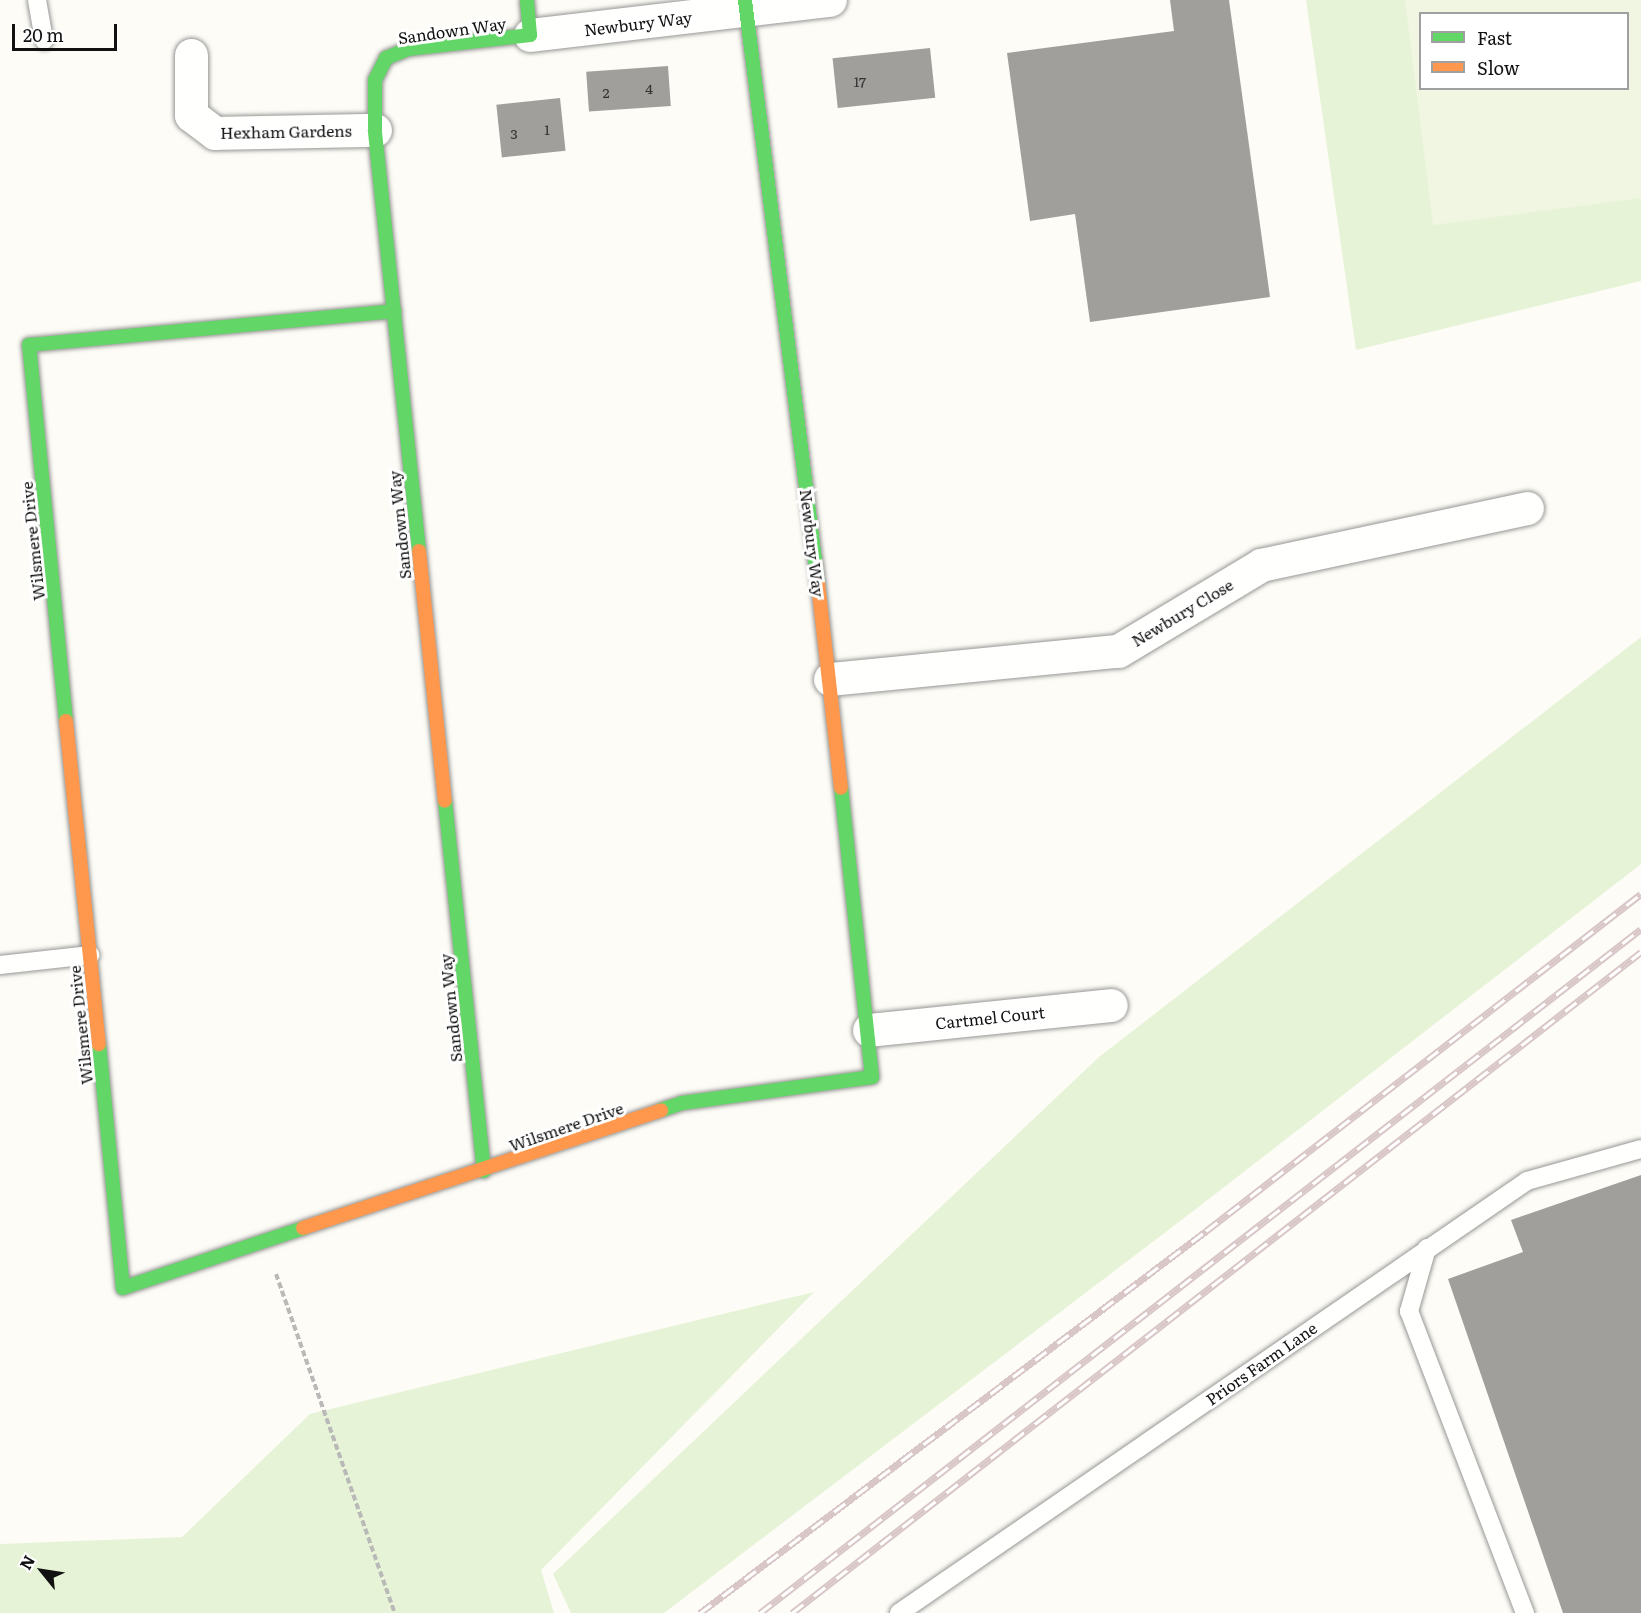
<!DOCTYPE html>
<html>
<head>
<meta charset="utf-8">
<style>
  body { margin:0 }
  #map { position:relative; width:1641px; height:1613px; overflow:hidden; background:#fdfcf7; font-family:Literata,serif }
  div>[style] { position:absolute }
  .green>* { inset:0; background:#e7f3d7 }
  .pitch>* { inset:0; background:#f0f6e1 }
  .building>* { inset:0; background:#a19f9c; transform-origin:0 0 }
  .path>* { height:4px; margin-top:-2px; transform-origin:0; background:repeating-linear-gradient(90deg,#b9b9b8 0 6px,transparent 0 9px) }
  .roads { filter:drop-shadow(0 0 2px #979795) drop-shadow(0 0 2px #979795) }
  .lane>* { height:18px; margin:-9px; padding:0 9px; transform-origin:9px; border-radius:9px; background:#fffffe }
  .street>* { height:33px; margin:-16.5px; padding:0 16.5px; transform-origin:16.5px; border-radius:16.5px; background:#fffffe }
  .fast>* { height:14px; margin:-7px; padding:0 7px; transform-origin:7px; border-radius:7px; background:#63d668 }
  .slow>* { height:14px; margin:-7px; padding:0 7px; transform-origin:7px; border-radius:7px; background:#ff974d }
  .rail>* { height:7px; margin-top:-3.5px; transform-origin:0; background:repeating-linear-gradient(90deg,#fff 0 14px,#d9c6c7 0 28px); box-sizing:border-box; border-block:2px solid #d9c6c7 }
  span { translate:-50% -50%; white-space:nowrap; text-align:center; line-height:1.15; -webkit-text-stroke:6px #fff; paint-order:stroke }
  .number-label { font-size:14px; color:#353434 }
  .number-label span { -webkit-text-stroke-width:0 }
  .street-label { font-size:16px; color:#111 }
  .legend { position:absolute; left:1419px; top:12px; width:210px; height:78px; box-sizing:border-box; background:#fff; border:2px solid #a0a0a0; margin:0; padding:8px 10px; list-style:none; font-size:18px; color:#111 }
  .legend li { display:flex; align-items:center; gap:12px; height:30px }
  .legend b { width:30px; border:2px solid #a0a0a0 }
  .north { position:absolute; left:12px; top:1541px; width:60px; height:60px; -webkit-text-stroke:4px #fff; paint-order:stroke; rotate:300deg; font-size:16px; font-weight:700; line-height:24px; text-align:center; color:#111 }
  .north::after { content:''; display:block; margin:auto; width:21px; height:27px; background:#111; clip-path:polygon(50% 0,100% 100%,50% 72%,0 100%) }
  .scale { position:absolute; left:12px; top:24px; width:105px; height:27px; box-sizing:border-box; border:3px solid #111; border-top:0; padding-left:8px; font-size:18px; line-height:21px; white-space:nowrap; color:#111; -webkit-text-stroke:4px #fff; paint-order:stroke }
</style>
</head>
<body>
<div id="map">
  <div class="green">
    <i style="clip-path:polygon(evenodd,1306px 0,1641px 0,1641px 281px,1356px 350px,1306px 0,1420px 14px,1628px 14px,1628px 88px,1420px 88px,1420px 14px)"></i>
    <i style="clip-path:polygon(1641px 637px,1641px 864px,1192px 1212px,664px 1613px,571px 1613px,553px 1574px,1099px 1057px)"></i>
    <i style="clip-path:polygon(814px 1292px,541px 1570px,554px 1613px,0 1613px,0 1544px,182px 1537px,310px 1414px)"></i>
  </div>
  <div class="pitch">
    <i style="clip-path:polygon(evenodd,1405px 0,1641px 0,1641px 198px,1433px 225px,1405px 0,1420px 14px,1628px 14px,1628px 88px,1420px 88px,1420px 14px)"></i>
  </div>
  <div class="building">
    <i style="clip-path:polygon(1170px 0,1229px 0,1270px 297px,1090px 322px,1075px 214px,1030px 221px,1007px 53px,1174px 31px)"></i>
    <i style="left:930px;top:48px;width:50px;height:98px;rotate:84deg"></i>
    <i style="left:668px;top:66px;width:40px;height:82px;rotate:86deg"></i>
    <i style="left:560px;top:98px;width:53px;height:64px;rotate:84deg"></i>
    <i style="clip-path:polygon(1641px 1175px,1641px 1613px,1563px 1613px,1448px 1279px,1523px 1252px,1511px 1220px)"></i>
  </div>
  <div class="path">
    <i style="left:276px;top:1274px;width:359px;rotate:70.7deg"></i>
  </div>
  <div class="roads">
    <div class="lane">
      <i style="left:37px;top:0;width:41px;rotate:80.1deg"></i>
      <i style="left:0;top:965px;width:91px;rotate:-6.3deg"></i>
      <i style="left:1427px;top:1248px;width:66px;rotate:105.9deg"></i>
      <i style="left:1409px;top:1311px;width:324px;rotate:69deg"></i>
      <i style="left:899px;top:1613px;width:762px;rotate:-34.52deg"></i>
      <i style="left:1527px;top:1181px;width:118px;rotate:-15.7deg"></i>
    </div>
    <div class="street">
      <i style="left:530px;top:35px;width:302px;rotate:-6.7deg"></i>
      <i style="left:191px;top:55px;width:60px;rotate:90deg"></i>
      <i style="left:191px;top:115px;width:30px;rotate:37deg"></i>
      <i style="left:215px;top:133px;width:160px;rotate:-1.1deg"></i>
      <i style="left:830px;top:679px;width:289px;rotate:-5.6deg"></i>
      <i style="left:1118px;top:651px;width:167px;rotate:-31deg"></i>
      <i style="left:1261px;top:565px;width:272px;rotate:-12.1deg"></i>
      <i style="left:869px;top:1030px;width:243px;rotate:-5.9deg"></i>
    </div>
    <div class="fast">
      <i style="left:745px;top:0;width:588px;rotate:82.86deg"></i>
      <i style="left:419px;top:551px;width:423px;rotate:-96deg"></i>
      <i style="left:375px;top:130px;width:50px;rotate:-90deg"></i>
      <i style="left:375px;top:80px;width:25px;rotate:-63deg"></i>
      <i style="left:386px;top:58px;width:24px;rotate:-22deg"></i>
      <i style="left:408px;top:49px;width:123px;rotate:-6.5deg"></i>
      <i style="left:530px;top:35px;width:35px;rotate:-95deg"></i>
      <i style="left:66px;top:721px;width:378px;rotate:-95.6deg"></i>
      <i style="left:29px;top:345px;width:367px;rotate:-5.3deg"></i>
      <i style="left:445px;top:801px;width:372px;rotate:84deg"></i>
      <i style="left:99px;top:1044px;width:245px;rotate:84.4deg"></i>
      <i style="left:123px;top:1288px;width:190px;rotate:-18.4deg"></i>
      <i style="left:661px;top:1110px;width:22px;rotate:-18deg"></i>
      <i style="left:682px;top:1103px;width:192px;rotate:-7.8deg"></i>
      <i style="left:872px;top:1077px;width:291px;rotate:-96.1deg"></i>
    </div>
    <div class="slow">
      <i style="left:419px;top:551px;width:251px;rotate:84.1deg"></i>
      <i style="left:818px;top:583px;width:206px;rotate:83.6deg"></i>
      <i style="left:66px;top:721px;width:325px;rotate:84.2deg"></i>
      <i style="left:303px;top:1228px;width:377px;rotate:-18.2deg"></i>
    </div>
  </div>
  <div class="rail">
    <i style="left:700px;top:1613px;width:634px;rotate:-37.05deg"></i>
    <i style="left:1206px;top:1231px;width:550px;rotate:-37.77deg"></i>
    <i style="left:760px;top:1613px;width:1115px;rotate:-37.83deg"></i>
    <i style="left:792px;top:1613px;width:1076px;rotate:-37.9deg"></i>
  </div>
  <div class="number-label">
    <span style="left:860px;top:81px">17</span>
    <span style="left:649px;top:88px">4</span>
    <span style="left:606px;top:92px">2</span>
    <span style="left:547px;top:129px">1</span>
    <span style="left:514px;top:133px">3</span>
  </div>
  <div class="street-label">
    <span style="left:638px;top:23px;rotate:-7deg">Newbury Way</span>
    <span style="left:452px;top:30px;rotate:-8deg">Sandown Way</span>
    <span style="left:286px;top:131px;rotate:-1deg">Hexham Gardens</span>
    <span style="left:399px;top:525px;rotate:-96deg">Sandown Way</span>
    <span style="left:32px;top:541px;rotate:-96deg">Wilsmere Drive</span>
    <span style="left:813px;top:543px;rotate:83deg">Newbury Way</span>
    <span style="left:1182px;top:612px;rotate:-31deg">Newbury Close</span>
    <span style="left:450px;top:1008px;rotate:-96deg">Sandown Way</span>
    <span style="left:990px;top:1017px;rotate:-6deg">Cartmel Court</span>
    <span style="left:80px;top:1025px;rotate:-96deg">Wilsmere Drive</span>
    <span style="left:566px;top:1126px;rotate:-19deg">Wilsmere Drive</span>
    <span style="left:1261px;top:1363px;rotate:-35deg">Priors Farm Lane</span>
  </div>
  <ul class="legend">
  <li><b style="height:8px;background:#63d668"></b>Fast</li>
  <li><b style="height:8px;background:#ff974d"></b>Slow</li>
  </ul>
  <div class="north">N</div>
  <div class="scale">20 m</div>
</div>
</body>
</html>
